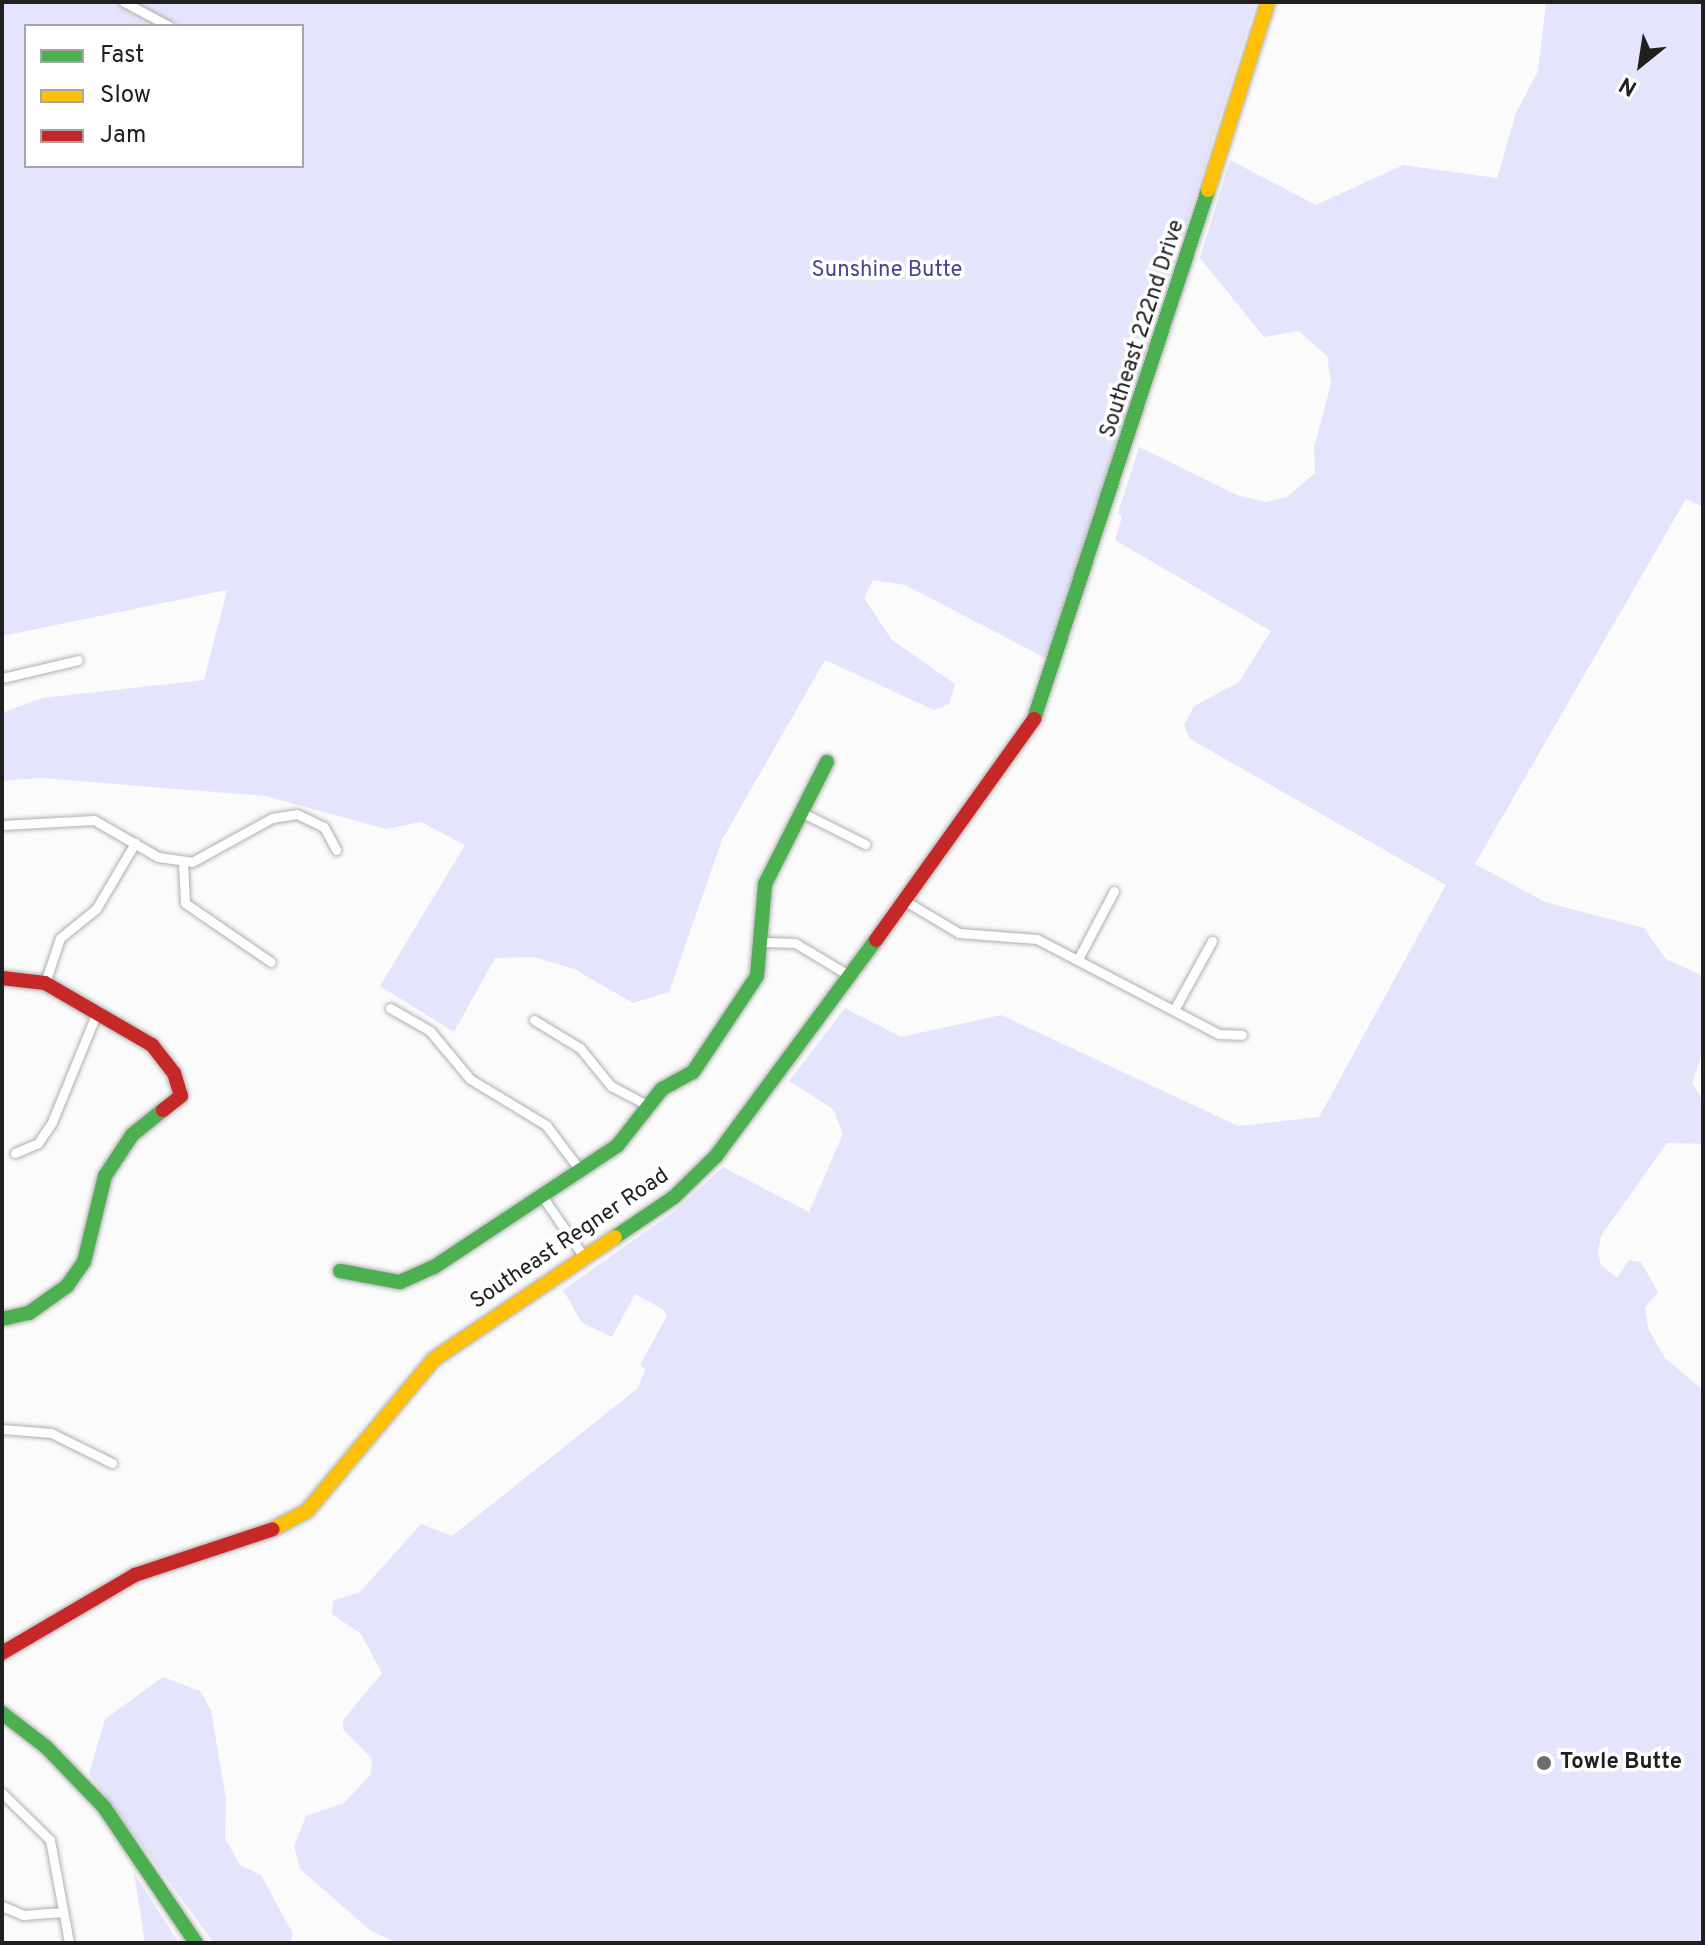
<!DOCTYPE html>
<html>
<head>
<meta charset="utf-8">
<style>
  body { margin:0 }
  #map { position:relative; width:1705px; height:1945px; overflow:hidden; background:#fbfbfb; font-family:Overpass,sans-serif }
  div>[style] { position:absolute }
  .green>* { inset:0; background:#e4e5fc }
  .roads { filter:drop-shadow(0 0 2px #afafaf) drop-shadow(0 0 2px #afafaf) }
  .street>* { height:9px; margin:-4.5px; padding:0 4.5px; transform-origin:4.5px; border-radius:4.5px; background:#fefefe }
  .fast>* { height:14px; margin:-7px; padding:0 7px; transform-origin:7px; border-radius:7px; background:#4caf50 }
  .slow>* { height:14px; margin:-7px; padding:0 7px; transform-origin:7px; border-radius:7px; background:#ffc107 }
  .jam>* { height:14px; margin:-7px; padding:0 7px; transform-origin:7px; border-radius:7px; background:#c62828 }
  .dots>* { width:22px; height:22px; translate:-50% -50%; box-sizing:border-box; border:4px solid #fff; border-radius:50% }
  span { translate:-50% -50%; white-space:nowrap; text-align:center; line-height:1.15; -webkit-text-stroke:7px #fff; paint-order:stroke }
  .park-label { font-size:22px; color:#4b4295 }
  .street-label { font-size:22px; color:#202020 }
  .poi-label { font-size:22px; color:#202020; font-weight:700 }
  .left { translate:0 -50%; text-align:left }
  .frame { position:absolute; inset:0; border:4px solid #202020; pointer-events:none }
  .legend { position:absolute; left:24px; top:24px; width:280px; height:144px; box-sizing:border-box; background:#fff; border:2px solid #a6a6a6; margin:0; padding:10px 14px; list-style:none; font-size:24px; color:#202020 }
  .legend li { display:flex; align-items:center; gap:16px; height:40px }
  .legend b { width:40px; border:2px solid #a6a6a6 }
  .north { position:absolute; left:1601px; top:24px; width:80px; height:80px; -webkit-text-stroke:6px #fff; paint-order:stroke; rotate:210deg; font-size:22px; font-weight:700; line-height:32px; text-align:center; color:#202020 }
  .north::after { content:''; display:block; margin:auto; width:28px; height:36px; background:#202020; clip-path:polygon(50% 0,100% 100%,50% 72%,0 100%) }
</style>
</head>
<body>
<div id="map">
  <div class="green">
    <i style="clip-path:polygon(evenodd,2px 2px,1256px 2px,1049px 660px,905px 585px,873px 580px,864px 598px,892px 640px,955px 684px,949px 704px,934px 710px,825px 660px,722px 840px,669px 992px,633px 1003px,574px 969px,534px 957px,495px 958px,454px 1032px,380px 986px,465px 845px,421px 822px,386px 829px,265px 796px,40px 778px,2px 781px,2px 713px,42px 698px,204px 680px,227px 590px,2px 636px,2px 2px,26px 26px,302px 26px,302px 166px,26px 166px,26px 26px)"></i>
    <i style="clip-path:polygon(1546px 2px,1703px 2px,1703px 507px,1686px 499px,1475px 864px,1545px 902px,1644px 928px,1666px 959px,1703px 976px,1703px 1052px,1692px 1083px,1703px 1100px,1703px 1144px,1667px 1143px,1601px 1236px,1598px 1252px,1601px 1265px,1617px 1278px,1629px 1260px,1641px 1262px,1658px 1292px,1645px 1307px,1648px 1328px,1665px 1358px,1703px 1390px,1703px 1943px,398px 1943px,371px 1931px,300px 1869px,294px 1846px,306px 1816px,344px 1803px,371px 1774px,372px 1759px,343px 1729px,343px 1720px,382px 1673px,361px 1634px,332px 1614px,333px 1601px,360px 1592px,421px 1524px,452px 1536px,637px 1389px,646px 1369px,640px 1365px,667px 1316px,664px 1310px,635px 1294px,612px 1337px,582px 1323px,563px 1290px,675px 1211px,723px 1167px,809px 1212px,843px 1134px,833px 1109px,789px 1081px,845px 1008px,901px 1037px,1001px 1015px,1238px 1126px,1319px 1117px,1446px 885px,1190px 739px,1184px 725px,1194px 706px,1239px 682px,1271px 631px,1115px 540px,1122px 517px,1118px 513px,1139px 447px,1237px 495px,1266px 502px,1287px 497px,1315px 473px,1314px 448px,1331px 384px,1327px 356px,1299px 331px,1264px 337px,1200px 258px,1230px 160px,1316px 205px,1403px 165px,1497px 178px,1516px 113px,1538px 71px)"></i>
    <i style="clip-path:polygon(163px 1677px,200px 1691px,211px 1710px,226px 1799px,225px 1838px,240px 1865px,261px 1875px,293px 1934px,290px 1943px,214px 1943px,89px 1774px,105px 1719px)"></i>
    <i style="clip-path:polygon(134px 1873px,179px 1943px,145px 1943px)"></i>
  </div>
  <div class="roads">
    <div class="street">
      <i style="left:124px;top:2px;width:51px;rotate:28.1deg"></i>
      <i style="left:2px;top:678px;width:78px;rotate:-13.3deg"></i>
      <i style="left:801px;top:812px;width:72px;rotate:26.6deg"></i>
      <i style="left:2px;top:825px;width:92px;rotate:-3.1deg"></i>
      <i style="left:94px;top:820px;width:74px;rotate:30deg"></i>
      <i style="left:158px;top:857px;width:34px;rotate:8deg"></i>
      <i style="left:192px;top:862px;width:91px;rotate:-28.8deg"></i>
      <i style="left:272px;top:818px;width:25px;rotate:-9deg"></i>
      <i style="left:297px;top:814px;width:30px;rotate:26deg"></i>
      <i style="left:324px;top:827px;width:26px;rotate:62deg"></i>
      <i style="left:183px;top:862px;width:41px;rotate:87.2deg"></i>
      <i style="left:185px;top:903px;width:104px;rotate:34.5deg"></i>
      <i style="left:905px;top:901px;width:63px;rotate:30.7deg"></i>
      <i style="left:959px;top:933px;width:78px;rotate:4.4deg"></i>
      <i style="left:1037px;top:939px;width:205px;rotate:27.6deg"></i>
      <i style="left:1219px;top:1034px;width:23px;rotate:2deg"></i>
      <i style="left:765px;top:942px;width:30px;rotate:2deg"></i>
      <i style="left:795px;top:943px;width:64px;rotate:31deg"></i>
      <i style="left:1078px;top:959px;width:77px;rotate:-62.1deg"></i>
      <i style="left:45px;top:983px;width:47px;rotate:-71.6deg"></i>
      <i style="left:60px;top:938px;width:46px;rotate:-38.9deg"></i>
      <i style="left:96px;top:909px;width:77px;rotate:-59.4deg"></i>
      <i style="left:390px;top:1008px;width:46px;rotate:29.9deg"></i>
      <i style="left:430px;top:1031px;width:62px;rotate:50.2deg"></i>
      <i style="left:470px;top:1079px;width:89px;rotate:31.2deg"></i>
      <i style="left:546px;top:1125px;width:56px;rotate:52.9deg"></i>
      <i style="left:1174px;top:1010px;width:79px;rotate:-61.2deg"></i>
      <i style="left:534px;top:1020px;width:54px;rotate:31.3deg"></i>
      <i style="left:580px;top:1048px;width:49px;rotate:50.8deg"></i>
      <i style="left:611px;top:1086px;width:41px;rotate:27.8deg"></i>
      <i style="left:15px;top:1153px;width:25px;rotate:-23deg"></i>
      <i style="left:38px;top:1143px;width:25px;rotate:-56deg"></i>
      <i style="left:52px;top:1122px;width:121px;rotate:-67.7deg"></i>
      <i style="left:542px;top:1196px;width:74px;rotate:55.5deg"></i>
      <i style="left:2px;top:1429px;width:49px;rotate:4.7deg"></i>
      <i style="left:51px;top:1433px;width:68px;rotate:26.2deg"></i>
      <i style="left:2px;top:1793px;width:67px;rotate:44.4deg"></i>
      <i style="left:50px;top:1840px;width:105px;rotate:79.5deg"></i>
      <i style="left:2px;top:1906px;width:23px;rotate:23deg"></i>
      <i style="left:23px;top:1915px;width:40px;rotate:-4.3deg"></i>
    </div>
    <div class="fast">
      <i style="left:1034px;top:719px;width:557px;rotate:-71.79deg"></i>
      <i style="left:615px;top:1237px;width:71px;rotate:-34.1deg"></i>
      <i style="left:674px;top:1197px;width:59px;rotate:-44.3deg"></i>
      <i style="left:716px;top:1156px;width:269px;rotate:-53.5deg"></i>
      <i style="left:340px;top:1271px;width:61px;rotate:10.4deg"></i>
      <i style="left:400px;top:1282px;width:37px;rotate:-24deg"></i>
      <i style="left:434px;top:1267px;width:219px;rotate:-33.5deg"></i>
      <i style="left:617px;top:1146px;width:73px;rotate:-51.7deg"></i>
      <i style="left:662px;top:1089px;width:35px;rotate:-29deg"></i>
      <i style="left:693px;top:1072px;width:115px;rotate:-56.3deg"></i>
      <i style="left:757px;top:976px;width:92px;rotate:-85deg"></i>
      <i style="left:765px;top:884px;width:137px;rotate:-63.1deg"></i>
      <i style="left:2px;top:1319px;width:28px;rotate:-13deg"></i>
      <i style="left:29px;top:1313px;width:47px;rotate:-35.4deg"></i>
      <i style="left:67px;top:1286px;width:29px;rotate:-55deg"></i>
      <i style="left:84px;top:1262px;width:89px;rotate:-76.3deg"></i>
      <i style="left:105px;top:1176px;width:49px;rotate:-56.6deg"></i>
      <i style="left:132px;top:1135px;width:40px;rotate:-39deg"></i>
      <i style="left:2px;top:1713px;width:56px;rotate:37.7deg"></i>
      <i style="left:46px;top:1747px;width:83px;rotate:46deg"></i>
      <i style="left:104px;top:1807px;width:164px;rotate:55.9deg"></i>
    </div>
    <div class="slow">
      <i style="left:1208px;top:190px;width:197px;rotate:-72.3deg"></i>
      <i style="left:273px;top:1529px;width:38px;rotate:-28deg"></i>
      <i style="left:307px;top:1511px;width:198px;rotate:-50.1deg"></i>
      <i style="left:434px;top:1359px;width:218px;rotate:-34deg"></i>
    </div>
    <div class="jam">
      <i style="left:876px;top:940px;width:272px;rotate:-54.4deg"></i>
      <i style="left:2px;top:978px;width:43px;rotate:6.6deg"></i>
      <i style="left:45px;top:983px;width:124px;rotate:30.1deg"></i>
      <i style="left:152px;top:1045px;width:36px;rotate:52deg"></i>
      <i style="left:174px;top:1073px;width:24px;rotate:73deg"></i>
      <i style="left:181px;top:1096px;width:23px;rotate:142deg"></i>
      <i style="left:2px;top:1653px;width:154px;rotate:-30.4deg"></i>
      <i style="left:135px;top:1575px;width:145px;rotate:-18.4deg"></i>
    </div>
  </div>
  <div class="dots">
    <i style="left:1544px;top:1763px;background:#6d6d6d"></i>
  </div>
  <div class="park-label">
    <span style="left:887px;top:271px">Sunshine Butte</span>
  </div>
  <div class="street-label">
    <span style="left:1143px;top:329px;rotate:-72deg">Southeast 222nd Drive</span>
    <span style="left:570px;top:1239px;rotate:-34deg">Southeast Regner Road</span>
  </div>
  <div class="poi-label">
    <span class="left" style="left:1560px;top:1763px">Towle Butte</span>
  </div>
  <div class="frame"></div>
  <ul class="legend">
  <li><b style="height:10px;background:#4caf50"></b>Fast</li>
  <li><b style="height:10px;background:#ffc107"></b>Slow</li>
  <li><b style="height:10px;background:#c62828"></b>Jam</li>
  </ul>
  <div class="north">N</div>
</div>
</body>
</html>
